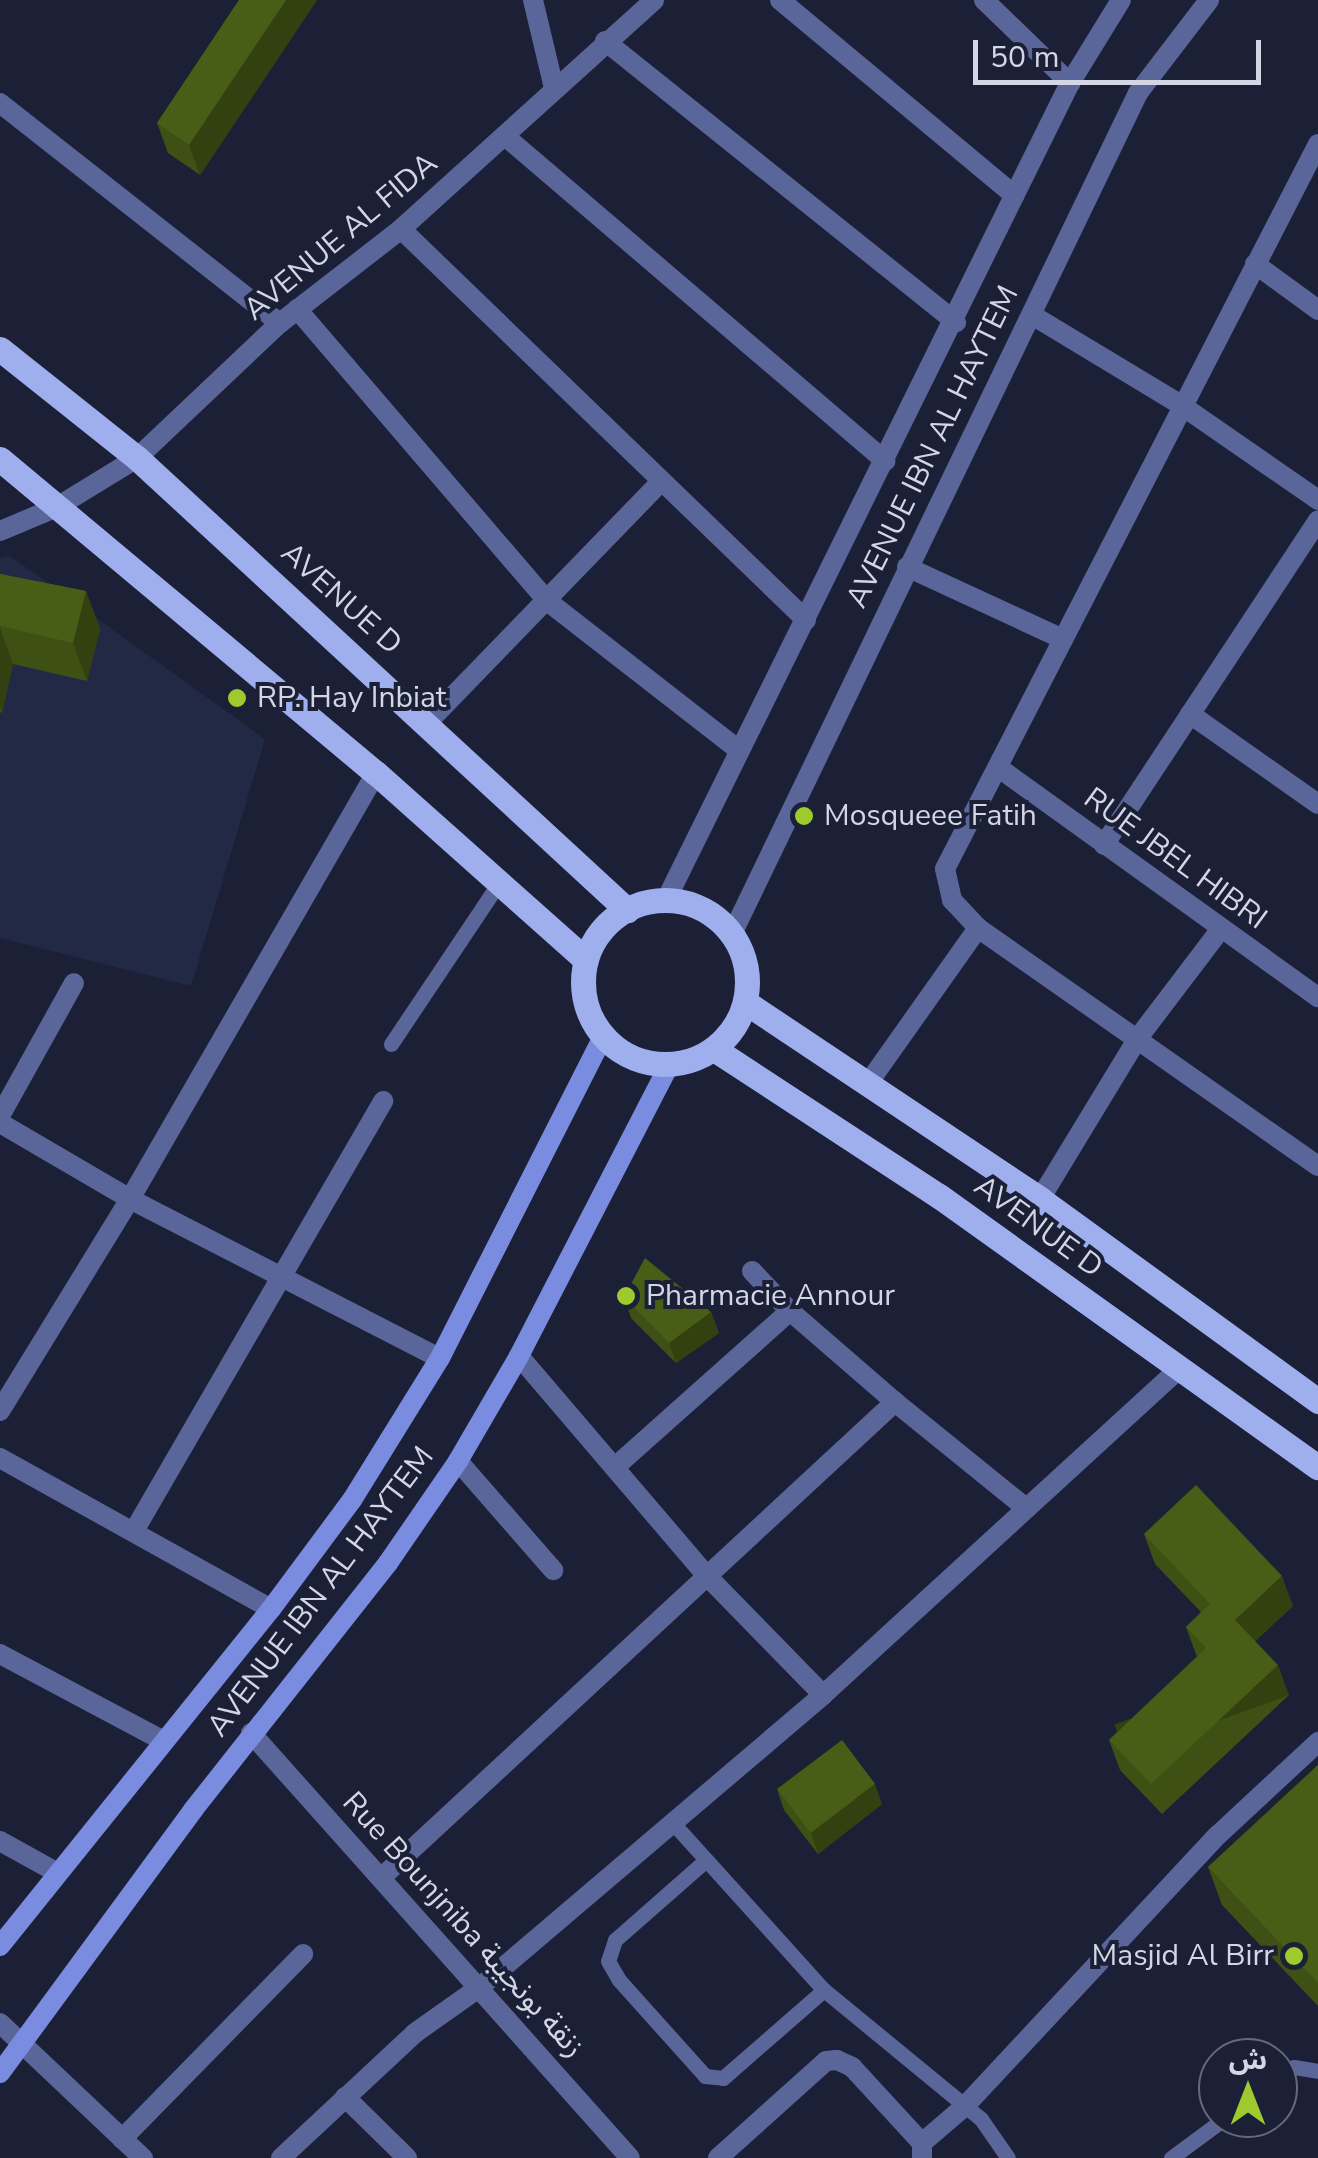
<!DOCTYPE html>
<html>
<head>
<meta charset="utf-8">
<style>
  body { margin:0 }
  #map { position:relative; width:1318px; height:2158px; overflow:hidden; background:#1b2036; font-family:"Nunito Sans","Noto Sans Arabic",sans-serif }
  div>[style] { position:absolute }
  .built>* { inset:0; background:#222944 }
  .service>* { height:15px; margin:-7.5px; padding:0 7.5px; transform-origin:7.5px; border-radius:7.5px; background:#5a6699 }
  .minor>* { height:20px; margin:-10px; padding:0 10px; transform-origin:10px; border-radius:10px; background:#5a6699 }
  .tertiary>* { height:20px; margin:-10px; padding:0 10px; transform-origin:10px; border-radius:10px; background:#5a6699 }
  .secondary>* { height:20px; margin:-10px; padding:0 10px; transform-origin:10px; border-radius:10px; background:#7a8cdf }
  .primary>* { height:25px; margin:-12.5px; padding:0 12.5px; transform-origin:12.5px; border-radius:12.5px; background:#9fafee }
  .primary>.ring { margin:-12.5px; padding:0; box-sizing:content-box; background:none; border:25px solid #9fafee; border-radius:50% }
  .wall>* { inset:0; background:#3e5013 }
  .shaded-wall>* { inset:0; background:#32410f; transform-origin:0 0 }
  .building>* { inset:0; background:#485d16; transform-origin:0 0 }
  .dots>* { width:28px; height:28px; translate:-50% -50%; box-sizing:border-box; border:5px solid #1b2036; border-radius:50% }
  span { translate:-50% -50%; white-space:nowrap; text-align:center; line-height:1.15; -webkit-text-stroke:8px #1b2036; paint-order:stroke }
  .street-label { font-size:30px; color:#d2d6e5 }
  .poi-label { font-size:30px; color:#d2d6e5 }
  .left { translate:0 -50%; text-align:left }
  .right { translate:-100% -50%; text-align:right }
  .north { position:absolute; left:1198px; top:2038px; width:100px; height:100px; box-sizing:border-box; background:#1b2036; border:2px solid #64697c; border-radius:50%; rotate:0deg; font-size:28px; font-weight:700; line-height:40px; text-align:center; color:#d2d6e5 }
  .north::after { content:''; display:block; margin:auto; width:35px; height:45px; background:#9eca2e; clip-path:polygon(50% 0,100% 100%,50% 72%,0 100%) }
  .scale { position:absolute; left:973px; top:40px; width:288px; height:45px; box-sizing:border-box; border:5px solid #d2d6e5; border-top:0; padding-left:12px; font-size:30px; line-height:35px; white-space:nowrap; color:#d2d6e5; -webkit-text-stroke:8px #1b2036; paint-order:stroke }
</style>
</head>
<body>
<div id="map">
  <div class="built">
    <i style="clip-path:polygon(10px 556px,265px 739px,191px 986px,0 938px,0 558px)"></i>
  </div>
  <div class="service">
    <i style="left:391px;top:1044px;width:196px;rotate:-56.2deg"></i>
    <i style="left:672px;top:1822px;width:227px;rotate:47.9deg"></i>
    <i style="left:824px;top:1990px;width:203px;rotate:39.4deg"></i>
    <i style="left:981px;top:2119px;width:47px;rotate:55.3deg"></i>
    <i style="left:706px;top:1860px;width:121px;rotate:138.7deg"></i>
    <i style="left:615px;top:1940px;width:22px;rotate:108deg"></i>
    <i style="left:608px;top:1961px;width:22px;rotate:60deg"></i>
    <i style="left:619px;top:1980px;width:129px;rotate:48.1deg"></i>
    <i style="left:705px;top:2076px;width:18px;rotate:6deg"></i>
    <i style="left:723px;top:2078px;width:134px;rotate:-41.1deg"></i>
    <i style="left:1278px;top:2079px;width:20px;rotate:-37deg"></i>
    <i style="left:1294px;top:2067px;width:24px;rotate:9deg"></i>
    <i style="left:1171px;top:2158px;width:67px;rotate:-36.5deg"></i>
  </div>
  <div class="minor">
    <i style="left:533px;top:0;width:90px;rotate:76.6deg"></i>
    <i style="left:780px;top:0;width:305px;rotate:39.8deg"></i>
    <i style="left:984px;top:0;width:120px;rotate:44deg"></i>
    <i style="left:605px;top:41px;width:450px;rotate:38.7deg"></i>
    <i style="left:0;top:103px;width:356px;rotate:38.2deg"></i>
    <i style="left:506px;top:137px;width:499px;rotate:40.5deg"></i>
    <i style="left:1318px;top:144px;width:815px;rotate:117.23deg"></i>
    <i style="left:945px;top:869px;width:32px;rotate:77deg"></i>
    <i style="left:952px;top:900px;width:38px;rotate:47deg"></i>
    <i style="left:978px;top:928px;width:415px;rotate:35deg"></i>
    <i style="left:401px;top:229px;width:563px;rotate:43.99deg"></i>
    <i style="left:1255px;top:264px;width:78px;rotate:36.1deg"></i>
    <i style="left:297px;top:309px;width:383px;rotate:49.4deg"></i>
    <i style="left:546px;top:600px;width:244px;rotate:37.9deg"></i>
    <i style="left:1032px;top:315px;width:174px;rotate:31.1deg"></i>
    <i style="left:1181px;top:405px;width:167px;rotate:34.7deg"></i>
    <i style="left:0;top:531px;width:62px;rotate:-22.8deg"></i>
    <i style="left:57px;top:507px;width:94px;rotate:-31.5deg"></i>
    <i style="left:137px;top:458px;width:197px;rotate:-43.4deg"></i>
    <i style="left:280px;top:323px;width:153px;rotate:-37.8deg"></i>
    <i style="left:401px;top:229px;width:341px;rotate:-42.1deg"></i>
    <i style="left:907px;top:567px;width:172px;rotate:24.8deg"></i>
    <i style="left:1190px;top:714px;width:156px;rotate:35.1deg"></i>
    <i style="left:428px;top:722px;width:333px;rotate:-45.9deg"></i>
    <i style="left:999px;top:768px;width:393px;rotate:35.7deg"></i>
    <i style="left:1104px;top:845px;width:389px;rotate:-56.6deg"></i>
    <i style="left:869px;top:1082px;width:189px;rotate:-54.7deg"></i>
    <i style="left:0;top:1116px;width:152px;rotate:-60.9deg"></i>
    <i style="left:0;top:1123px;width:151px;rotate:30.3deg"></i>
    <i style="left:130px;top:1199px;width:348px;rotate:27.2deg"></i>
    <i style="left:1040px;top:1199px;width:188px;rotate:-58.7deg"></i>
    <i style="left:1138px;top:1038px;width:136px;rotate:-52.8deg"></i>
    <i style="left:752px;top:1271px;width:55px;rotate:46.5deg"></i>
    <i style="left:790px;top:1311px;width:139px;rotate:40.9deg"></i>
    <i style="left:895px;top:1402px;width:169px;rotate:39deg"></i>
    <i style="left:519px;top:1356px;width:291px;rotate:49.5deg"></i>
    <i style="left:708px;top:1577px;width:165px;rotate:45.7deg"></i>
    <i style="left:0;top:1411px;width:249px;rotate:-58.5deg"></i>
    <i style="left:130px;top:1199px;width:492px;rotate:-60deg"></i>
    <i style="left:0;top:1458px;width:310px;rotate:29.1deg"></i>
    <i style="left:458px;top:1461px;width:145px;rotate:48.9deg"></i>
    <i style="left:615px;top:1467px;width:234px;rotate:-41.7deg"></i>
    <i style="left:134px;top:1531px;width:497px;rotate:-59.9deg"></i>
    <i style="left:0;top:1654px;width:183px;rotate:28deg"></i>
    <i style="left:251px;top:1733px;width:569px;rotate:48.27deg"></i>
    <i style="left:0;top:1841px;width:64px;rotate:29deg"></i>
    <i style="left:381px;top:1878px;width:701px;rotate:-42.8deg"></i>
    <i style="left:0;top:2023px;width:197px;rotate:43.4deg"></i>
    <i style="left:345px;top:2097px;width:87px;rotate:44.5deg"></i>
    <i style="left:122px;top:2139px;width:259px;rotate:-45.6deg"></i>
    <i style="left:922px;top:2143px;width:57px;rotate:-40.7deg"></i>
    <i style="left:965px;top:2106px;width:371px;rotate:-47deg"></i>
    <i style="left:1218px;top:1835px;width:137px;rotate:-42.9deg"></i>
    <i style="left:281px;top:2158px;width:183px;rotate:-43deg"></i>
    <i style="left:415px;top:2033px;width:80px;rotate:-35.3deg"></i>
    <i style="left:480px;top:1987px;width:450px;rotate:-40.4deg"></i>
    <i style="left:823px;top:1695px;width:484px;rotate:-42.5deg"></i>
    <i style="left:718px;top:2158px;width:145px;rotate:-41.9deg"></i>
    <i style="left:826px;top:2061px;width:11px;rotate:-5deg"></i>
    <i style="left:837px;top:2060px;width:17px;rotate:25deg"></i>
    <i style="left:852px;top:2067px;width:103px;rotate:47.4deg"></i>
    <i style="left:922px;top:2143px;width:15px;rotate:90deg"></i>
  </div>
  <div class="tertiary">
    <i style="left:666px;top:900px;width:911px;rotate:-63.69deg"></i>
    <i style="left:1070px;top:83px;width:97px;rotate:-58.4deg"></i>
    <i style="left:732px;top:934px;width:934px;rotate:-64.23deg"></i>
    <i style="left:1138px;top:93px;width:117px;rotate:-52.6deg"></i>
  </div>
  <div class="secondary">
    <i style="left:0;top:1946px;width:432px;rotate:-51.2deg"></i>
    <i style="left:271px;top:1609px;width:136px;rotate:-53.4deg"></i>
    <i style="left:352px;top:1500px;width:167px;rotate:-58.2deg"></i>
    <i style="left:440px;top:1358px;width:360px;rotate:-63.1deg"></i>
    <i style="left:0;top:2073px;width:326px;rotate:-53.7deg"></i>
    <i style="left:193px;top:1810px;width:315px;rotate:-51.7deg"></i>
    <i style="left:388px;top:1563px;width:124px;rotate:-55.5deg"></i>
    <i style="left:458px;top:1461px;width:121px;rotate:-59.8deg"></i>
    <i style="left:519px;top:1356px;width:329px;rotate:-62.7deg"></i>
  </div>
  <div class="primary">
    <i style="left:0;top:349px;width:175px;rotate:38.5deg"></i>
    <i style="left:137px;top:458px;width:667px;rotate:42.69deg"></i>
    <i style="left:0;top:459px;width:490px;rotate:39.9deg"></i>
    <i style="left:376px;top:773px;width:281px;rotate:41.7deg"></i>
    <i class="ring" style="left:583px;top:900px;width:139px;height:139px"></i>
    <i style="left:745px;top:1002px;width:355px;rotate:33.7deg"></i>
    <i style="left:1040px;top:1199px;width:344px;rotate:36deg"></i>
    <i style="left:714px;top:1049px;width:269px;rotate:33.2deg"></i>
    <i style="left:939px;top:1196px;width:466px;rotate:35.6deg"></i>
  </div>
  <div class="wall">
    <i style="clip-path:polygon(239px 0,317px 0,200px 175px,168px 153px,157px 123px)"></i>
    <i style="clip-path:polygon(0 574px,86px 591px,100px 629px,87px 681px,13px 664px,2px 713px,0 712px)"></i>
    <i style="clip-path:polygon(624px 1297px,711px 1312px,719px 1333px,676px 1363px,631px 1318px)"></i>
    <i style="clip-path:polygon(1144px 1534px,1293px 1606px,1255px 1641px,1289px 1695px,1162px 1814px,1120px 1770px,1109px 1740px,1197px 1657px,1186px 1627px,1201px 1612px,1155px 1564px)"></i>
    <i style="clip-path:polygon(1318px 1765px,1318px 2006px,1222px 1905px,1208px 1867px)"></i>
    <i style="clip-path:polygon(777px 1789px,882px 1804px,818px 1854px,784px 1810px)"></i>
  </div>
  <div class="shaded-wall">
    <i style="clip-path:polygon(286px 0,317px 0,200px 175px,189px 145px)"></i>
    <i style="clip-path:polygon(86px 591px,100px 629px,87px 681px,73px 643px)"></i>
    <i style="clip-path:polygon(0 628px,13px 664px,2px 713px,0 707px)"></i>
    <i style="clip-path:polygon(711px 1312px,719px 1333px,676px 1363px,669px 1343px)"></i>
    <i style="clip-path:polygon(1282px 1576px,1293px 1606px,1246px 1650px,1235px 1620px)"></i>
    <i style="left:1278px;top:1665px;width:32px;height:174px;rotate:70deg"></i>
    <i style="clip-path:polygon(875px 1784px,882px 1804px,818px 1854px,811px 1833px)"></i>
  </div>
  <div class="building">
    <i style="clip-path:polygon(239px 0,286px 0,189px 145px,157px 123px)"></i>
    <i style="clip-path:polygon(0 574px,86px 591px,73px 643px,0 626px)"></i>
    <i style="clip-path:polygon(645px 1258px,711px 1312px,669px 1343px,624px 1297px)"></i>
    <i style="clip-path:polygon(1196px 1485px,1282px 1576px,1235px 1620px,1278px 1665px,1151px 1784px,1109px 1740px,1206px 1648px,1186px 1627px,1210px 1604px,1144px 1534px)"></i>
    <i style="left:842px;top:1740px;width:55px;height:81px;rotate:53deg"></i>
    <i style="clip-path:polygon(1318px 1765px,1318px 1983px,1208px 1867px)"></i>
  </div>
  <div class="dots">
    <i style="left:237px;top:698px;background:#9eca2e"></i>
    <i style="left:804px;top:816px;background:#9eca2e"></i>
    <i style="left:626px;top:1296px;background:#9eca2e"></i>
    <i style="left:1294px;top:1956px;background:#9eca2e"></i>
  </div>
  <div class="street-label">
    <span style="left:341px;top:237px;rotate:-40deg">AVENUE AL FIDA</span>
    <span style="left:933px;top:447px;rotate:-64deg">AVENUE IBN AL HAYTEM</span>
    <span style="left:341px;top:599px;rotate:42deg">AVENUE D</span>
    <span style="left:1175px;top:859px;rotate:36deg">RUE JBEL HIBRI</span>
    <span style="left:1038px;top:1227px;rotate:36deg">AVENUE D</span>
    <span style="left:321px;top:1592px;rotate:-53deg">AVENUE IBN AL HAYTEM</span>
    <span style="left:463px;top:1925px;rotate:48deg">Rue Bounjniba زنقة بونجيبة</span>
  </div>
  <div class="poi-label">
    <span class="left" style="left:257px;top:698px">RP. Hay Inbiat</span>
    <span class="left" style="left:824px;top:816px">Mosqueee Fatih</span>
    <span class="left" style="left:646px;top:1296px">Pharmacie Annour</span>
    <span class="right" style="left:1274px;top:1956px">Masjid Al Birr</span>
  </div>
  <div class="north">ش</div>
  <div class="scale">50 m</div>
</div>
</body>
</html>
